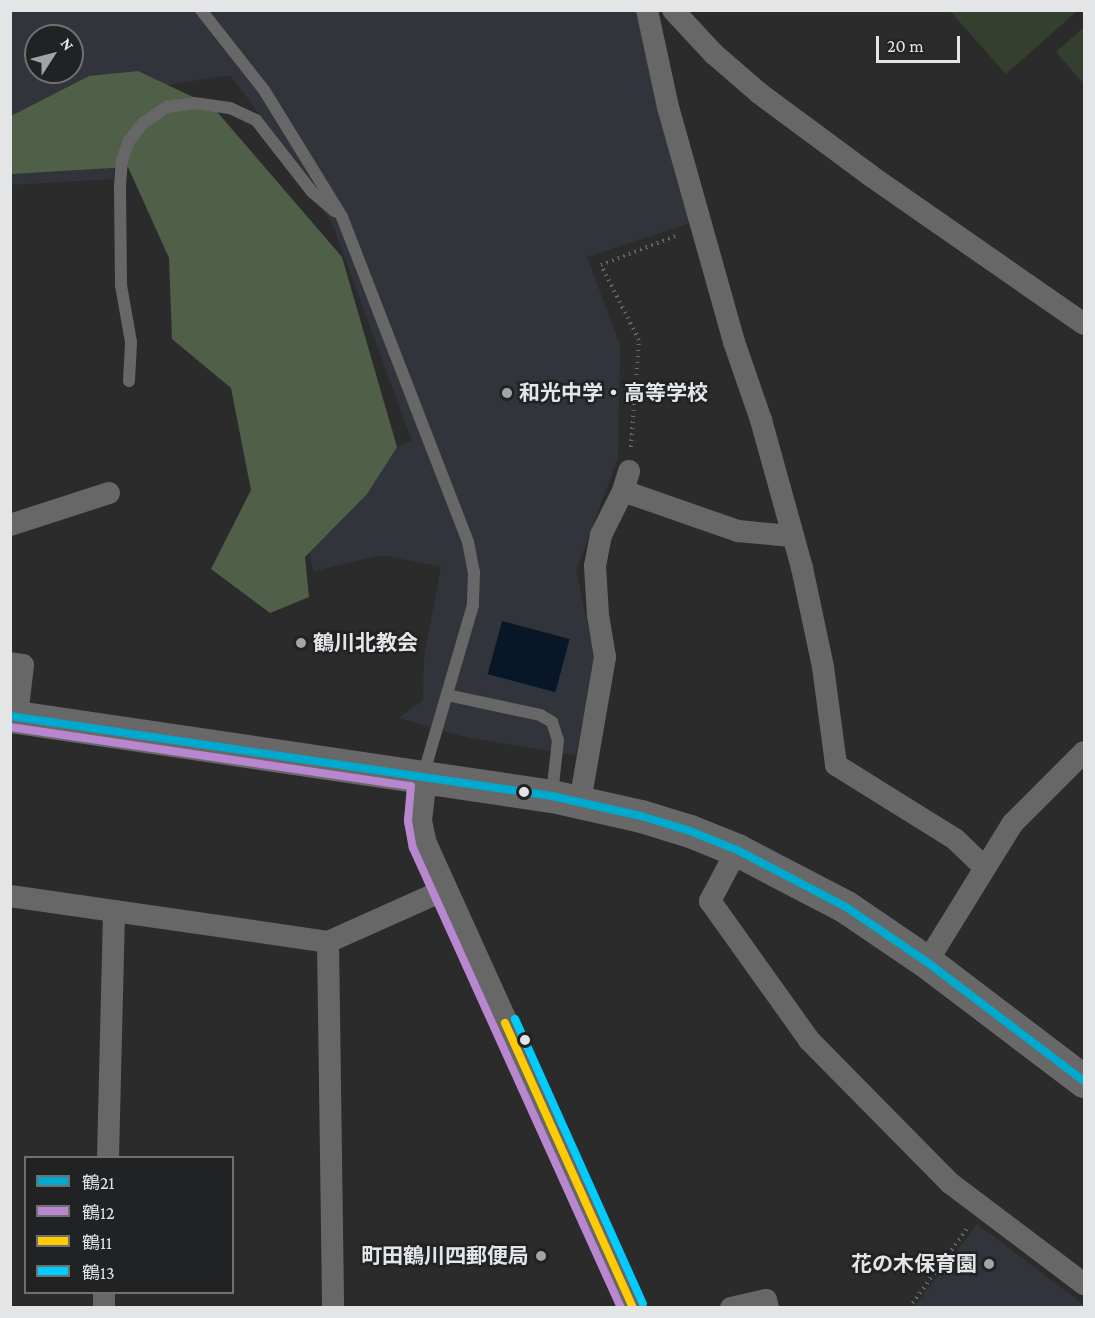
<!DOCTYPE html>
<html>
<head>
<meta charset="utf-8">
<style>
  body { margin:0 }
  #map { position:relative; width:1095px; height:1318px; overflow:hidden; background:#2b2b2c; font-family:"Crimson Pro","Noto Sans JP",serif }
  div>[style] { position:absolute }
  .built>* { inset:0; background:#31353b }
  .green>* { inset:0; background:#353f2f }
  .forest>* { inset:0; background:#4f5f48 }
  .water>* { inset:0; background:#071728; transform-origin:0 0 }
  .path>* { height:4px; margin-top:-2px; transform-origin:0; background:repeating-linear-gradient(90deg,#686768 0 1.5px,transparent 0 6px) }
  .service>* { height:12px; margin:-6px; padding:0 6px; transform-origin:6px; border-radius:6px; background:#686768 }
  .minor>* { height:22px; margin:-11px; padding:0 11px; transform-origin:11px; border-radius:11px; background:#686768 }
  .tertiary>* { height:28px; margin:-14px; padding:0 14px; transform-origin:14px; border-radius:14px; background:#686768 }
  .primary>* { height:33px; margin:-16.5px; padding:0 16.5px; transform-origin:16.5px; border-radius:16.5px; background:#686868 }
  .bus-1>* { height:8px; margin:-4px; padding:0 4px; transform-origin:4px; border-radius:4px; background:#00a9ce }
  .bus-2>* { height:8px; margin:-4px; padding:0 4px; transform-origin:4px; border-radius:4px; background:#b987cf }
  .bus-3>* { height:8px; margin:-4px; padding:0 4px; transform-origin:4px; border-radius:4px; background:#fc0 }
  .bus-4>* { height:8px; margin:-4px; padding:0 4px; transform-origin:4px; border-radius:4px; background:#0cf }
  .dots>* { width:16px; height:16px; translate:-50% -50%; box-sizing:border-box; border:3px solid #202224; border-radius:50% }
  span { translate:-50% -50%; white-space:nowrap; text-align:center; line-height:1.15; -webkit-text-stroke:5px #202224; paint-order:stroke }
  .poi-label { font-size:21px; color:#e4e5e7; font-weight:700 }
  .left { translate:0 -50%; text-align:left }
  .right { translate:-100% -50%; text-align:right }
  .frame { position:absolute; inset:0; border:12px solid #e4e5e7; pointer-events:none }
  .legend { position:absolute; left:24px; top:1156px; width:210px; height:138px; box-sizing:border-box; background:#202224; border:2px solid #6e7072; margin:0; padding:8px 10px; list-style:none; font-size:18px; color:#e4e5e7 }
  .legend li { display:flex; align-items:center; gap:12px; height:30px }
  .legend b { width:30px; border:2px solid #6e7072 }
  .north { position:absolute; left:24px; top:24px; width:60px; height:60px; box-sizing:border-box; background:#202224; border:2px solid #6e7072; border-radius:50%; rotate:54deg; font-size:16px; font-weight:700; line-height:24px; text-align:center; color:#e4e5e7 }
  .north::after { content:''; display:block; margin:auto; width:21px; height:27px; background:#a3a4a6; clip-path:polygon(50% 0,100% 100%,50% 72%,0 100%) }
  .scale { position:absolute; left:876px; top:36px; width:84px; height:27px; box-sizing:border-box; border:3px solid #e4e5e7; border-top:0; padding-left:8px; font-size:18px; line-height:21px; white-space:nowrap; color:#e4e5e7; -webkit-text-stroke:4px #202224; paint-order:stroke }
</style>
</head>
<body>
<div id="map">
  <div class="built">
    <i style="clip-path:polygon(evenodd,11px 11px,640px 11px,690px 223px,587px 257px,620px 345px,618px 458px,576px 571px,595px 658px,576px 755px,469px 738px,399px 718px,423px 700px,424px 657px,441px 567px,382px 555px,314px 571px,298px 513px,328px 474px,412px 441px,332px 223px,255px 108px,230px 75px,124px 92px,113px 179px,11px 185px,11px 11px,36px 36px,72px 36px,72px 72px,36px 72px,36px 36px)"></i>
    <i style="clip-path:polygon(977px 1224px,1084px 1305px,1084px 1307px,914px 1307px)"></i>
  </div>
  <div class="green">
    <i style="clip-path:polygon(950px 11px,1077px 11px,1006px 74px)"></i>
    <i style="clip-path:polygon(1084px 27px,1084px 84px,1056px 52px)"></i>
  </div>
  <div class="forest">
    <i style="clip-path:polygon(138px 71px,212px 106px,342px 257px,397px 447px,367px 494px,305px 557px,309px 597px,270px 613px,211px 569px,251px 490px,231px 388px,172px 339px,169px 258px,128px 167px,11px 174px,11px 116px,89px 76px)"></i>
  </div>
  <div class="water">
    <i style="left:502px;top:621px;width:70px;height:55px;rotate:15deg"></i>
  </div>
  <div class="path">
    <i style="left:631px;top:447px;width:107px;rotate:-85.7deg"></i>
    <i style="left:639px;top:340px;width:84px;rotate:-116.9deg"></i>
    <i style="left:601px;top:265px;width:83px;rotate:-21.3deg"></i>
    <i style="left:909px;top:1308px;width:100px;rotate:-53.9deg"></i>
  </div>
  <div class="service">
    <i style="left:201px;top:10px;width:102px;rotate:51.8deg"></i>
    <i style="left:264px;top:90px;width:149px;rotate:58.4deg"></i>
    <i style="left:342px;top:217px;width:349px;rotate:68.8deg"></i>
    <i style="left:468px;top:542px;width:31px;rotate:79deg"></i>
    <i style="left:474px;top:572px;width:33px;rotate:92deg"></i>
    <i style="left:473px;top:605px;width:178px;rotate:106.3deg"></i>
    <i style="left:129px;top:381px;width:39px;rotate:-87deg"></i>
    <i style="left:131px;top:342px;width:58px;rotate:-100deg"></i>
    <i style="left:121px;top:285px;width:99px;rotate:-90.6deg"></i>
    <i style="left:120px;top:186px;width:26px;rotate:-86deg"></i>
    <i style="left:122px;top:160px;width:20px;rotate:-70deg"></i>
    <i style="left:129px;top:141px;width:23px;rotate:-52deg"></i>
    <i style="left:143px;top:123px;width:29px;rotate:-34deg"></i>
    <i style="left:167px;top:107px;width:27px;rotate:-8deg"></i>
    <i style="left:194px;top:103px;width:36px;rotate:8deg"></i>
    <i style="left:230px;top:108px;width:29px;rotate:25deg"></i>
    <i style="left:256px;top:120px;width:91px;rotate:52.1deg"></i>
    <i style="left:312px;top:192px;width:30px;rotate:40deg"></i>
    <i style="left:447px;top:695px;width:95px;rotate:12.1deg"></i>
    <i style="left:540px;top:715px;width:14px;rotate:30deg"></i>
    <i style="left:552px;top:722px;width:19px;rotate:72deg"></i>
    <i style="left:558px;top:740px;width:54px;rotate:96.3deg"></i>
  </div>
  <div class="minor">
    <i style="left:647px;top:10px;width:99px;rotate:77.8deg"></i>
    <i style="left:668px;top:107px;width:244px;rotate:74.3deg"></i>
    <i style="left:734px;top:342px;width:83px;rotate:70.9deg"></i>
    <i style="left:761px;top:420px;width:154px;rotate:74.5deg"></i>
    <i style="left:802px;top:568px;width:101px;rotate:78deg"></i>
    <i style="left:823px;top:667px;width:99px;rotate:82.4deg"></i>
    <i style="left:836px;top:765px;width:140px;rotate:31.9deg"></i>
    <i style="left:955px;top:839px;width:40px;rotate:44deg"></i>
    <i style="left:673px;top:10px;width:60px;rotate:47deg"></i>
    <i style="left:714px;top:54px;width:60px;rotate:40.9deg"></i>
    <i style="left:759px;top:93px;width:139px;rotate:36.5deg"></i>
    <i style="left:871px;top:176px;width:259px;rotate:34.8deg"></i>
    <i style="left:623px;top:491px;width:122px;rotate:19.2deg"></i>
    <i style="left:738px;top:531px;width:53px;rotate:5.4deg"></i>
    <i style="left:10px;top:525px;width:104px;rotate:-17.9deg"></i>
    <i style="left:10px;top:663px;width:13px;rotate:9deg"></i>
    <i style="left:23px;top:665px;width:52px;rotate:96.6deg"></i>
    <i style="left:580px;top:802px;width:147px;rotate:-80.2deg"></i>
    <i style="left:605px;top:657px;width:43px;rotate:-99.5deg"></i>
    <i style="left:598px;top:615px;width:49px;rotate:-93.5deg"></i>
    <i style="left:595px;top:566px;width:32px;rotate:-79deg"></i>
    <i style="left:601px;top:535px;width:49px;rotate:-63.4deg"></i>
    <i style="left:623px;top:491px;width:21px;rotate:-73deg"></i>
    <i style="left:737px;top:850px;width:58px;rotate:117.9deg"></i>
    <i style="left:710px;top:901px;width:171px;rotate:54.5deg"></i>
    <i style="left:809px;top:1040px;width:201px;rotate:45.4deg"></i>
    <i style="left:950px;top:1183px;width:168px;rotate:37deg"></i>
    <i style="left:10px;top:896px;width:321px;rotate:8.2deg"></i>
    <i style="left:328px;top:942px;width:127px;rotate:-24.1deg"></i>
    <i style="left:328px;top:942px;width:366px;rotate:89.2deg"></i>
    <i style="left:927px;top:962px;width:163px;rotate:-58.3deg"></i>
    <i style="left:1013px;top:823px;width:100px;rotate:-45deg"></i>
    <i style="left:108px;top:1158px;width:247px;rotate:-88.6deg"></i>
    <i style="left:104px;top:1308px;width:16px;rotate:-90deg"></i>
    <i style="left:731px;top:1308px;width:36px;rotate:-13deg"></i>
    <i style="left:766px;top:1300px;width:8px;rotate:76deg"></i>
  </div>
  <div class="tertiary">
    <i style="left:423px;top:777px;width:44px;rotate:96.5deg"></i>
    <i style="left:418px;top:821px;width:24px;rotate:78deg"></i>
    <i style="left:423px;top:844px;width:509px;rotate:65.65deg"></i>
  </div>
  <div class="primary">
    <i style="left:10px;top:716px;width:548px;rotate:8.4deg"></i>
    <i style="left:552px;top:796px;width:91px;rotate:12.7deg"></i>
    <i style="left:641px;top:816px;width:51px;rotate:17deg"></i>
    <i style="left:690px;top:831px;width:51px;rotate:22deg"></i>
    <i style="left:737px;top:850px;width:123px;rotate:27.6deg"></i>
    <i style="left:846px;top:907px;width:98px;rotate:34.2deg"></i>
    <i style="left:927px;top:962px;width:197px;rotate:37.2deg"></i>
  </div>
  <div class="bus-1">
    <i style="left:10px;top:716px;width:548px;rotate:8.4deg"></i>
    <i style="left:552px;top:796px;width:91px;rotate:12.7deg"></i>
    <i style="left:641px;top:816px;width:51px;rotate:17deg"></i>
    <i style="left:690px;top:831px;width:51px;rotate:22deg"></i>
    <i style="left:737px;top:850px;width:123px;rotate:27.6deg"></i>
    <i style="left:846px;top:907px;width:98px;rotate:34.2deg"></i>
    <i style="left:927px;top:962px;width:197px;rotate:37.2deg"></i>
  </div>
  <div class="bus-2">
    <i style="left:10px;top:727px;width:405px;rotate:8.4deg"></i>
    <i style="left:411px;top:786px;width:35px;rotate:95deg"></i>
    <i style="left:408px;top:821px;width:27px;rotate:80deg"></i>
    <i style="left:413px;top:848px;width:505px;rotate:65.67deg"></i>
  </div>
  <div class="bus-3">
    <i style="left:505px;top:1023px;width:312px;rotate:65.8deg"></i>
  </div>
  <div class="bus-4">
    <i style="left:515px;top:1019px;width:312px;rotate:65.8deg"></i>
  </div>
  <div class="dots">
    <i style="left:507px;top:393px;background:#a3a4a6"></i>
    <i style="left:301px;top:643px;background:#a3a4a6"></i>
    <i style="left:524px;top:792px;background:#e4e5e7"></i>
    <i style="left:525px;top:1040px;background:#e4e5e7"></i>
    <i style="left:541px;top:1256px;background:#a3a4a6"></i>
    <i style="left:989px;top:1264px;background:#a3a4a6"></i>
  </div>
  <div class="poi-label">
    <span class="left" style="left:519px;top:393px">和光中学・高等学校</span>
    <span class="left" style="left:313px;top:643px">鶴川北教会</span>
    <span class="right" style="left:529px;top:1256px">町田鶴川四郵便局</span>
    <span class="right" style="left:977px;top:1264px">花の木保育園</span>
  </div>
  <div class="frame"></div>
  <ul class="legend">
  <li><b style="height:8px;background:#00a9ce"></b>鶴21</li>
  <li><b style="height:8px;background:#b987cf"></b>鶴12</li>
  <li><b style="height:8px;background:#fc0"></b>鶴11</li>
  <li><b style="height:8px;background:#0cf"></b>鶴13</li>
  </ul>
  <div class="north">N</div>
  <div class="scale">20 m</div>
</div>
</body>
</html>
